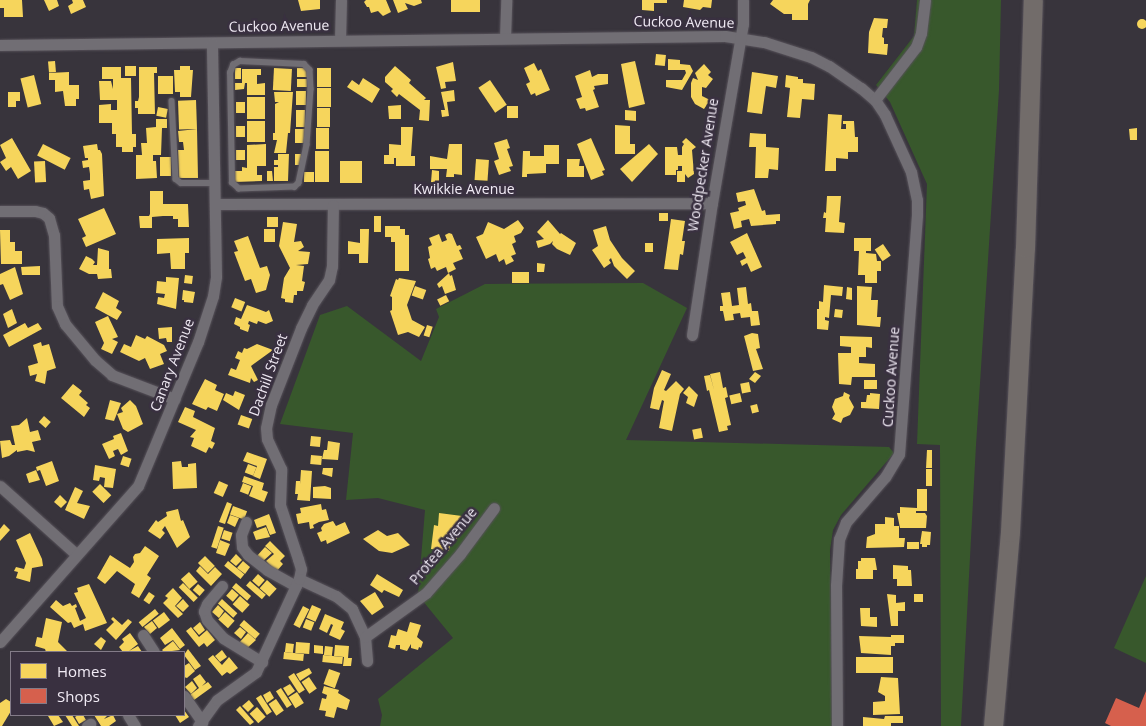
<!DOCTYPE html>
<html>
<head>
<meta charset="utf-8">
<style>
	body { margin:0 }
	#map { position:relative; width:1146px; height:726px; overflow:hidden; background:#38343c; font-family:"Open Sans",sans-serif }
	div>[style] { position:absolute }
	.green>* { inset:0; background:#38582c }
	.homes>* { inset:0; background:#f6d55c; transform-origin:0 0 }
	.round { border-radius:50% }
	.shops>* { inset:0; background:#d6604d }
	.roads { filter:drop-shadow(0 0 1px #57525a) drop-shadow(0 0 1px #57525a) }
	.service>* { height:5.5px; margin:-2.75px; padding:0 2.75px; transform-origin:2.75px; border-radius:2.75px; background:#716e74 }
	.minor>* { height:11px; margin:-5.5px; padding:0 5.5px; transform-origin:5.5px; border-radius:5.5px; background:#716e74 }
	.trunk>* { height:19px; margin:-9.5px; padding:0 9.5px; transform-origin:9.5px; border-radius:9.5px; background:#726c6a }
	span { translate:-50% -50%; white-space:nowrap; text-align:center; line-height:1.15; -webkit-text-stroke:5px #393040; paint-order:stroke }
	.street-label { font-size:14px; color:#f1ebf5 }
	.legend { position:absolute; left:10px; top:651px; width:175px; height:65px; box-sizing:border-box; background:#393040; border:1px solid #837b88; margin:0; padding:6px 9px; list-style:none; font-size:15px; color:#f1ebf5 }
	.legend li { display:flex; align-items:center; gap:10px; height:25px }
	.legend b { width:25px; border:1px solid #837b88 }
</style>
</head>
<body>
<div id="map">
	<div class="green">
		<i style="clip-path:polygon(917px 0,1001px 0,999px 90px,976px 445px,961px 726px,941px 726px,940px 445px,917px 444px,927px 184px,890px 102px,876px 85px,914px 36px)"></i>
		<i style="clip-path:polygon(643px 283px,687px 308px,626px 440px,889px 447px,894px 453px,841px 515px,833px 530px,830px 550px,832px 726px,380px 726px,382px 715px,378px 699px,453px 638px,418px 595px,425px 510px,378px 498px,346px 500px,353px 433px,280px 424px,320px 315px,347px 306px,421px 361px,439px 317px,436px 309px,485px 284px)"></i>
		<i style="clip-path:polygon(1146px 576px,1146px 663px,1114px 648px)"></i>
	</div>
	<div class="homes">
		<i style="clip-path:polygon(0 0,22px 0,23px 17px,4px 17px,4px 8px,0 8px)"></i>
		<i style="clip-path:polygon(44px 0,57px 0,59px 6px,49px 11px)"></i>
		<i style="clip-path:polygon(72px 0,83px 0,86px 7px,71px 14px,68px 6px,73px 3px)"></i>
		<i style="clip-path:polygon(298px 0,320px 0,320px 9px,301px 11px)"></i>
		<i style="clip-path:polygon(366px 0,386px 0,391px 12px,383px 16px,378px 11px,371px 13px,369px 7px,367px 7px,364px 2px)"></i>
		<i style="clip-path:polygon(393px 0,421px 0,422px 3px,414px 6px,405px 3px,408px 9px,398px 13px)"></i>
		<i style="left:451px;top:0;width:29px;height:12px"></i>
		<i style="clip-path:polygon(642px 0,667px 0,667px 3px,654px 3px,654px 11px,642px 10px)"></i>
		<i style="clip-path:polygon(684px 0,712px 0,711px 8px,703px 7px,700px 10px,683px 7px)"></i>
		<i style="clip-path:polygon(773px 0,810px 0,808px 4px,808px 20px,792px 20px,792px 14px,784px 14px,770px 4px)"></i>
		<i style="clip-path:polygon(874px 18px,888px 19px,887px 28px,883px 28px,882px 37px,884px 38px,884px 44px,888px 44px,887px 55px,868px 53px,869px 32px)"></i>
		<i class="round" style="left:1137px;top:19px;width:10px;height:10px"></i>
		<i style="left:656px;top:54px;width:10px;height:11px;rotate:6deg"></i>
		<i style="clip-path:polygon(668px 59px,680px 60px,680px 64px,690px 65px,693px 71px,682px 90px,666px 87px,666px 80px,682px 80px,686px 73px,685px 70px,668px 70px)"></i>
		<i style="left:55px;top:61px;width:11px;height:7px;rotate:85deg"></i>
		<i style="clip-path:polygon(635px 61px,645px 104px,629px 108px,621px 64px)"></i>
		<i style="clip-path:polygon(453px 62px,456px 81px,445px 82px,446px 88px,441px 89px,436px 67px)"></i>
		<i style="clip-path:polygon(534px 63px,538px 71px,541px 69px,550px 90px,536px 96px,535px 93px,531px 95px,526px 84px,530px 82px,524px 68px)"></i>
		<i style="clip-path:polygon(704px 64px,711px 72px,708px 75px,713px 79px,706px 88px,702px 87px,702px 96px,710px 100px,704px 109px,695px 104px,691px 97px,691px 83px,693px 78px,698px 80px,695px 73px)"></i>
		<i style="left:125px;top:66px;width:11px;height:10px"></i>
		<i style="clip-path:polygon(180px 66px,190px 66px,190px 70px,193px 70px,191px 97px,180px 97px,180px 92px,175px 92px,174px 70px,180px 70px)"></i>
		<i style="clip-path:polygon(395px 66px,411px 80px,409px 83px,426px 98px,424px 100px,430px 100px,429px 121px,419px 120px,420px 110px,399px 94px,397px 97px,391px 91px,393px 89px,385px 82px,385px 77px)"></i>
		<i style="clip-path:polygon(102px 67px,121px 67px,121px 78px,131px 78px,132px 134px,136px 134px,136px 147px,133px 147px,133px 152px,122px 152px,122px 147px,116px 147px,116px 134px,112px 134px,112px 123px,99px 123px,99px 105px,111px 104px,111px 110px,117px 110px,117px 100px,100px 100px,99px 81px,111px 81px,113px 89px,113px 79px,102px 79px)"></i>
		<i style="clip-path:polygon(139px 67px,157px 67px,157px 73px,154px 73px,155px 114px,138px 114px,138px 108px,135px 108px,135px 101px,138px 101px,139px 97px)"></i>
		<i style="left:235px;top:68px;width:6px;height:11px"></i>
		<i style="left:274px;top:68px;width:18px;height:22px;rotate:3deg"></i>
		<i style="left:297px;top:68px;width:10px;height:9px"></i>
		<i style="left:317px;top:68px;width:14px;height:19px"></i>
		<i style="clip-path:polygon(242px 69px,261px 69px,261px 75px,257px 75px,257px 84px,265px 83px,265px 95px,247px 95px,247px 83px,245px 83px,244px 89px,235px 90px,235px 83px,242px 83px)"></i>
		<i style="clip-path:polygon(590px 70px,592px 77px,598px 74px,608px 74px,608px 84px,594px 86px,595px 89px,593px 90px,599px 107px,586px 111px,585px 108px,580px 109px,576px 99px,582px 97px,575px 76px)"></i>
		<i style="clip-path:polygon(69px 72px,69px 85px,79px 85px,79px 99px,76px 99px,76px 106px,65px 106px,63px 91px,55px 92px,55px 80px,49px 80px,49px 73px)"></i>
		<i style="clip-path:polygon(752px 72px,778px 76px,776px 88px,766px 86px,762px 114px,747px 112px)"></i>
		<i style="left:34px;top:75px;width:30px;height:14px;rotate:76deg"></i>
		<i style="clip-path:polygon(786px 75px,798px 77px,798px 79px,803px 79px,803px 83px,815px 84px,814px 100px,802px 99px,800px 118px,787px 117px,790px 88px,785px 87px)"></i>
		<i style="left:158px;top:76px;width:15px;height:18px"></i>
		<i style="clip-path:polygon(363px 78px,380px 89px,372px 103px,347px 87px,352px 80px,359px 85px)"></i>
		<i style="left:297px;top:79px;width:10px;height:8px"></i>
		<i style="left:490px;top:80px;width:30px;height:14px;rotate:56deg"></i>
		<i style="left:317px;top:88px;width:14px;height:19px"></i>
		<i style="clip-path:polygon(454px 90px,455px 101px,447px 102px,449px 116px,442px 117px,441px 110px,445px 110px,441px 92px)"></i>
		<i style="left:296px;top:91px;width:10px;height:14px"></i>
		<i style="clip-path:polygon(8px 92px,20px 92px,20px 101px,16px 101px,16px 107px,8px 107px)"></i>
		<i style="clip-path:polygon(274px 92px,293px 92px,290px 133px,288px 133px,286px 153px,274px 153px,277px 140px,273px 140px,273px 133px,280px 133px,275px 133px,275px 104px,279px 102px,275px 102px)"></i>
		<i style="left:247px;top:97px;width:18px;height:22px"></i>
		<i style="left:196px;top:100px;width:29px;height:18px;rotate:88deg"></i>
		<i style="left:236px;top:102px;width:9px;height:11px"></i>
		<i style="clip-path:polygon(401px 105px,401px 119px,389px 119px,388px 106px)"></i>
		<i style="left:507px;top:106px;width:11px;height:12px"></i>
		<i style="left:158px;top:107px;width:10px;height:9px;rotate:11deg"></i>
		<i style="left:317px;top:108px;width:13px;height:19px"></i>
		<i style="left:296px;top:110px;width:9px;height:17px"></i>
		<i style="clip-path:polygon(625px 110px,636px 111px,636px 121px,625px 120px)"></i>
		<i style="clip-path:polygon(828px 114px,842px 115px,841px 129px,846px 129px,846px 124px,843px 124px,843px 121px,854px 121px,855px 137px,858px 137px,858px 152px,848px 152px,848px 159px,836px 158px,836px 171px,825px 171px)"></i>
		<i style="clip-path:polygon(156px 119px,167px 119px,167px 128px,162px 128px,161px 155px,153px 155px,153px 161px,156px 161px,157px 178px,136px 179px,136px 155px,142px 155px,141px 143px,147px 143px,146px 128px,156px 127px)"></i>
		<i style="left:247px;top:121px;width:18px;height:21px"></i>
		<i style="clip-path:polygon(615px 125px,630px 126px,630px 144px,635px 144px,635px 154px,615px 154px)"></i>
		<i style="left:236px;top:126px;width:9px;height:11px"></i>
		<i style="clip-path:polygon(401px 127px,413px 127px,411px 156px,415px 156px,415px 166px,396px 166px,396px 158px,394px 158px,394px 164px,384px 164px,384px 155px,389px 155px,389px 144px,401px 145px)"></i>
		<i style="left:316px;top:128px;width:13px;height:21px"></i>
		<i style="clip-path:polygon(1137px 128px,1137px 140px,1130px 140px,1129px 129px)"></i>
		<i style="clip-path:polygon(197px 129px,198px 178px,179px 178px,178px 150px,184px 150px,183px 142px,179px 142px,178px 131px)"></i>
		<i style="left:295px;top:129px;width:10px;height:14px"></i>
		<i style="clip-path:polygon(750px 133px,766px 134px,766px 147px,779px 148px,778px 170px,769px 169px,768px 178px,755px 178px,756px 147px,749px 147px)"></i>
		<i style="clip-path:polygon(12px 138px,31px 171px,18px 179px,11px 167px,6px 171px,0 162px,6px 158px,0 145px)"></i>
		<i style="clip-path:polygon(591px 138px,605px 170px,602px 171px,604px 175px,591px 180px,577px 144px)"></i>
		<i style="clip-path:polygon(686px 138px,696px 147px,692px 150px,694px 174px,688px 178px,685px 174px,685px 182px,677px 182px,677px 171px,682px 171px,682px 166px,678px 166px,678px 170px,676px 170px,676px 175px,665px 175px,665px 147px,677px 147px,678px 155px,682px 155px,682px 147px,684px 144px,682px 142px)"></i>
		<i style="clip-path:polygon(507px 139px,510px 148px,507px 149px,513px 166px,509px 167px,511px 171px,499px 175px,494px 161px,499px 159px,494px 143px)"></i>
		<i style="left:43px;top:144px;width:31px;height:13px;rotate:27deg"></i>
		<i style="clip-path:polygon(97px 144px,98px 150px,100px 150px,102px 154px,104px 196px,91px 199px,89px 189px,84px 190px,83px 181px,90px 180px,90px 174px,89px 167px,83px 168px,82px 161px,88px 160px,88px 158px,85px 158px,83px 146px)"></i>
		<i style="clip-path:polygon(266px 144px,266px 166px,257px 166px,257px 175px,262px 175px,262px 181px,235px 182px,235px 171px,242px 171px,242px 167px,247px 168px,247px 145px)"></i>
		<i style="clip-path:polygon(449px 144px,462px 144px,462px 175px,454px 174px,454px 177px,446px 177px,447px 169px,430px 169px,430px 156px,447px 159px)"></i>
		<i style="clip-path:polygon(649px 144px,658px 154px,632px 182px,620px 169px)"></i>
		<i style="clip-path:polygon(544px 145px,559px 145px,559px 164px,546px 164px,546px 173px,527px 174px,527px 177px,522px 177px,523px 151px,530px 151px,530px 156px,544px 156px)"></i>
		<i style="left:236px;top:150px;width:9px;height:10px"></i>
		<i style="left:329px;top:151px;width:31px;height:14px;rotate:90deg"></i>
		<i style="clip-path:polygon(278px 154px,289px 154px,288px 181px,274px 181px,274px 167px,278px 167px,278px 165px,274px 165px,274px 160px,278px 160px)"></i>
		<i style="left:295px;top:154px;width:6px;height:11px"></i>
		<i style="left:160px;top:157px;width:11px;height:19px"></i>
		<i style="left:476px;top:159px;width:13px;height:21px;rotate:4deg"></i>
		<i style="clip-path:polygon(567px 159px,580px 159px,579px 166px,584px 166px,584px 177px,567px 177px)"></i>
		<i style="left:45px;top:161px;width:21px;height:11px;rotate:87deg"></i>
		<i style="left:340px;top:161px;width:22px;height:22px"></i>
		<i style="clip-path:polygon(432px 170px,439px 171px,439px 183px,431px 182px)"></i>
		<i style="clip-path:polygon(267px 171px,272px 171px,273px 181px,267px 181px)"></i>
		<i style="left:304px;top:172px;width:10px;height:10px"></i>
		<i style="clip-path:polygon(754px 189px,762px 211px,765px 210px,766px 215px,780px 214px,780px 221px,776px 221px,776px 224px,751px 226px,749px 219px,741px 221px,742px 227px,734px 229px,730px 213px,739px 211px,738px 208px,746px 205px,745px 201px,738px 202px,736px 193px)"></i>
		<i style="clip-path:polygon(150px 191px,163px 191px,163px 204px,188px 204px,189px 227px,178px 227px,178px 219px,173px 219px,173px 216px,163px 216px,152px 217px,152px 228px,140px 228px,139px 216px,149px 216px,150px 214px)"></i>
		<i style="clip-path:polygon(827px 196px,841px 196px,839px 222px,845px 223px,844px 233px,825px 232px,826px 218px,823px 218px,824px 212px,826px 213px)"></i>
		<i style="clip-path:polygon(104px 208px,116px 234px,86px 247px,82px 238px,86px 236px,78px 219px)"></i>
		<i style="left:659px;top:213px;width:9px;height:8px"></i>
		<i style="left:374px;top:216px;width:7px;height:16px"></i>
		<i style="left:267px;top:217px;width:11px;height:10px"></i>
		<i style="clip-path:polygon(671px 219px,685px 221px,682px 241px,685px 241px,683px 255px,680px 254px,678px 270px,664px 269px)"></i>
		<i style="clip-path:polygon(518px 220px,524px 228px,521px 233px,514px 236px,516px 242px,512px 244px,516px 254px,511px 256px,514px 261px,506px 265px,504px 259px,499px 262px,496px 254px,486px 259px,476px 237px,483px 234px,488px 222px,504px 229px)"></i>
		<i style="clip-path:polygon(548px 220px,560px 234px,561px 233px,576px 243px,570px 255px,557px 249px,552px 244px,553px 241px,550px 244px,538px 248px,536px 241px,544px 239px,537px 232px)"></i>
		<i style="clip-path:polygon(283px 222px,297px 224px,294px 242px,301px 241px,304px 247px,298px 251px,310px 252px,308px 264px,296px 265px,304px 266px,302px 281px,305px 282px,303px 291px,297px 291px,297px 295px,294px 295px,293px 303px,285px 302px,285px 299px,281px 298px,284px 278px,290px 268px,279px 246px)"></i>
		<i style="clip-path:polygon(385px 226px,400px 226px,400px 229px,405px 229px,405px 235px,409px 235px,409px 271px,395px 271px,395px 242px,391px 242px,391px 237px,385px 237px)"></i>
		<i style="clip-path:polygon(606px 226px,610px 240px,622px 258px,635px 271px,627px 279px,614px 266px,611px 258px,609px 260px,611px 263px,604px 268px,592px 250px,598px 246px,593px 230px)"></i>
		<i style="left:264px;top:229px;width:11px;height:13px"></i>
		<i style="clip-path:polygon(360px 229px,369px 229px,368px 263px,359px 263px,359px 254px,348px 254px,348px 241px,360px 243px)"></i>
		<i style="clip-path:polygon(0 230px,10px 230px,10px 242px,15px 242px,15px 251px,22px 251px,22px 264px,1px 264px)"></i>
		<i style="clip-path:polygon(449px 233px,452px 234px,457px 246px,460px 245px,462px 249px,459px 250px,463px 259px,453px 263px,456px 269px,448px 273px,446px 267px,437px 271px,435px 267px,431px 269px,428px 259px,430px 258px,428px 247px,432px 245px,429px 238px,439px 234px,442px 242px,447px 240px,445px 235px)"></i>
		<i style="clip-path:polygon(747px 233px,762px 267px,751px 272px,747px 263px,742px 266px,740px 261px,746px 258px,743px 252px,737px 255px,730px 242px)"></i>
		<i style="clip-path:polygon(248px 236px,260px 268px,267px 266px,270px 275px,266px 290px,256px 293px,251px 279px,245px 281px,234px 252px,238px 251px,234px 241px)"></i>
		<i style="clip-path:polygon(189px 238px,189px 253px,185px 253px,185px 269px,171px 269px,170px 253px,157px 254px,157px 239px)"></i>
		<i style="clip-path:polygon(854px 238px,871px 238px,871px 251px,866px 251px,866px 253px,876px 254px,877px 261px,881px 261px,881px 271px,877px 271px,877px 283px,865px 283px,865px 275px,858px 275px,859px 251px,854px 251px)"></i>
		<i style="left:645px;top:243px;width:8px;height:9px"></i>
		<i style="left:883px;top:244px;width:14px;height:10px;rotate:56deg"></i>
		<i style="clip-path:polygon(98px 248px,109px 251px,109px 269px,111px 269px,112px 278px,98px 279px,97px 274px,89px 274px,79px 269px,86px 256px,92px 259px,95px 262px,93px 265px,97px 265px)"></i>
		<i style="clip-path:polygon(537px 263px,545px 264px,544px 272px,537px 272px)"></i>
		<i style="clip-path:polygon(40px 266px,40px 275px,22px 275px,21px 267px)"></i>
		<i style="clip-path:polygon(15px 267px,23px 294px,10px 300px,3px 284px,0 285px,0 274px)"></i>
		<i style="left:512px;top:272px;width:17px;height:11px"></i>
		<i style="clip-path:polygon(449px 273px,450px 276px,452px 275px,456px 290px,445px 294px,442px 286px,439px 288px,437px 284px)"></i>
		<i style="left:185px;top:275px;width:8px;height:8px;rotate:7deg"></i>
		<i style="clip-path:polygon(166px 277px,179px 278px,176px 309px,157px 304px,158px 297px,164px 298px,165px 294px,156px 293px,157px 281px,166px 282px)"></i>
		<i style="clip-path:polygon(399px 278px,416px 281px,407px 305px,412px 320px,425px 327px,419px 337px,408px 332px,398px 335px,390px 311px,392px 310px,392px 297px,390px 296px,396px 279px,398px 280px)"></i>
		<i style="clip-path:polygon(824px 285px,843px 287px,842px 296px,831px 295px,829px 318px,825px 317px,825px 320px,829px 321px,828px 330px,817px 329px,817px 309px,819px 309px,819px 301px,823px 302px)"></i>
		<i style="left:415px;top:286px;width:12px;height:10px;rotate:20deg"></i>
		<i style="clip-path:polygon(857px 286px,872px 287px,871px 300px,878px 300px,877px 317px,881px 317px,880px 327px,857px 325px)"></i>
		<i style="clip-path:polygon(746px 287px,748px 304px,751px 303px,752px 311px,758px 311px,760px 325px,751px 326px,750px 317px,741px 318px,740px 313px,733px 314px,734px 320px,725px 321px,723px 311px,720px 311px,720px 306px,723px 306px,721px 293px,730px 292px,732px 306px,739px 305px,737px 288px)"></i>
		<i style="clip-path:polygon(847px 287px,852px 288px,852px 300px,846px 299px)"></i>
		<i style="clip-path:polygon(183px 290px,195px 292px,193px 303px,184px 302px,184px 300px,182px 300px)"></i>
		<i style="clip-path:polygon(103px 292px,119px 301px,116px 308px,122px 312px,117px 320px,95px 308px)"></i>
		<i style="left:446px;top:295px;width:7px;height:10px;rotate:63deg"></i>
		<i style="left:235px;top:298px;width:11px;height:10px;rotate:22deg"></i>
		<i style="clip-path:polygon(247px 305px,266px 312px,269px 310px,273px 321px,266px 324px,258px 321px,257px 324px,249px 321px,248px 324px,250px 325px,248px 332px,240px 329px,240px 327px,234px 324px,236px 317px,241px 319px)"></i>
		<i style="clip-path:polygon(12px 309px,17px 323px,8px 328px,3px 314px)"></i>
		<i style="left:835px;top:309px;width:8px;height:8px;rotate:7deg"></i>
		<i style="clip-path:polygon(108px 316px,118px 337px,112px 339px,118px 342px,112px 354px,101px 349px,104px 343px,95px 322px)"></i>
		<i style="clip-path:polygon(25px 323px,28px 328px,38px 323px,42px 329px,9px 347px,3px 335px)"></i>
		<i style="left:427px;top:325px;width:6px;height:11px;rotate:18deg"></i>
		<i style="clip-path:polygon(172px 327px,172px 342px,167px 342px,166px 338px,159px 339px,158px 328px)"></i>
		<i style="clip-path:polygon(752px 333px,758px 334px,760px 348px,756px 349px,763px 369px,753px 371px,744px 336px)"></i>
		<i style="clip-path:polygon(136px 335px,145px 339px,147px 336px,164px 345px,167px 351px,160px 354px,164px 364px,150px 369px,145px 358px,139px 361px,120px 352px,124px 344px,131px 347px)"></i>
		<i style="clip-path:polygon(840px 336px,872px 337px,872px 348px,866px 347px,866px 357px,859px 357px,859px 363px,875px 364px,875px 377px,852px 377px,851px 385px,839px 384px,838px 353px,851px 353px,851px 347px,840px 346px)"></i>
		<i style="clip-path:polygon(41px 342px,42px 346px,49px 344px,56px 368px,47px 371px,45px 384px,35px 381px,37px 374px,30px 376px,28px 366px,38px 363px,33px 345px)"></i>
		<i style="clip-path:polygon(257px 344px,273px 350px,251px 366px,258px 380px,254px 382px,251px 378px,250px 383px,228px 375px,231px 368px,236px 370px,240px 360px,235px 358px,238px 351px,242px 353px,244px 348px,247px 349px)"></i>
		<i style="clip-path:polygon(662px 370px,671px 374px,664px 390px,666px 391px,676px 381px,684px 389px,680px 394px,672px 431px,659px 428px,664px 401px,662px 400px,659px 410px,650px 408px,654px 388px)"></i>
		<i style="clip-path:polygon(720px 372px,723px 388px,726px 387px,728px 397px,725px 398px,731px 425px,727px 426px,728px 430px,719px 432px,709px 390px,707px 391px,704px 376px,710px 375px,714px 390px,710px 374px)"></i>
		<i style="clip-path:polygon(755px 372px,761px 376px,755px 383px,749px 379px)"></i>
		<i style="clip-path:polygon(205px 379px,217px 385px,215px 390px,224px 394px,217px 411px,208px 407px,206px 410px,192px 404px)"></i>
		<i style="left:864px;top:380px;width:13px;height:9px"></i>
		<i style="left:749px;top:382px;width:10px;height:9px;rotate:79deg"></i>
		<i style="clip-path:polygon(73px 384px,82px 391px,79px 395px,88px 403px,86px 405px,90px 408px,84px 417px,61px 398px)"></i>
		<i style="clip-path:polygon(689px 386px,698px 395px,694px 407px,686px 403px,688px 397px,683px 393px)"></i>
		<i style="clip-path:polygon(235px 391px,245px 395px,239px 410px,223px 400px,226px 393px,233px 396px)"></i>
		<i style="clip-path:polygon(844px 392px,850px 395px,849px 398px,854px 407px,850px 415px,843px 418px,841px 423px,832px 419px,835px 414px,832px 407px,835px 399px,843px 396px)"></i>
		<i style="left:740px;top:393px;width:9px;height:11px;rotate:77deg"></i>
		<i style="clip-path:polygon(870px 393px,880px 394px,879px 409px,861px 408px,861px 402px,866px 402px,867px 395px,870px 395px)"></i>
		<i style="clip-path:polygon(110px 400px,121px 403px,114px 421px,105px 419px)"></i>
		<i style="clip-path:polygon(130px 400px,136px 406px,143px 424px,128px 432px,123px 429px,117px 414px,123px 412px,121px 408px)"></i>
		<i style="left:757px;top:404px;width:8px;height:7px;rotate:76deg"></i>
		<i style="clip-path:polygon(185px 407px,195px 411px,193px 417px,215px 428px,211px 441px,215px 443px,212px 449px,209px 447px,206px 453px,191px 446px,194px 438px,190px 437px,196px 430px,178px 422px)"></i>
		<i style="left:241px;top:415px;width:12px;height:10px;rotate:20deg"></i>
		<i style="left:44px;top:416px;width:9px;height:8px;rotate:41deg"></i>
		<i style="clip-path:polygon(27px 418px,30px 432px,38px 430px,41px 440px,32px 442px,35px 452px,27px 450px,17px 452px,17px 450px,9px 456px,2px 458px,0 441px,10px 440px,12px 445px,15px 445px,11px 426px,19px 425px)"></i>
		<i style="left:701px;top:428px;width:10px;height:9px;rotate:79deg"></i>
		<i style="clip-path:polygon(121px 433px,128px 451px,121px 455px,118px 449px,113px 451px,115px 456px,109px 459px,102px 444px,114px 439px,113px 436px)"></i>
		<i style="left:311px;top:436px;width:10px;height:10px;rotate:6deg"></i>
		<i style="clip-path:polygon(328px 441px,340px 443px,338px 460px,322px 459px,324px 450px,327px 450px)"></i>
		<i style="clip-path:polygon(927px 450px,932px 450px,932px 468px,926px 468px)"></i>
		<i style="clip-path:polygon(247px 452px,267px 459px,260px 479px,253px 476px,257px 466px,243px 461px)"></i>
		<i style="left:311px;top:455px;width:11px;height:9px;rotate:5deg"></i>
		<i style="left:123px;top:456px;width:9px;height:9px;rotate:18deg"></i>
		<i style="clip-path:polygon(52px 461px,59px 481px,46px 486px,40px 470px,37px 471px,36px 467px)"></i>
		<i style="clip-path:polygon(181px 461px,182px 467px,188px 467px,188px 464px,196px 463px,197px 488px,173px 489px,172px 462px)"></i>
		<i style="left:248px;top:464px;width:9px;height:9px;rotate:21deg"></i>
		<i style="clip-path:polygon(95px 465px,116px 469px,113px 488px,104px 487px,105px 478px,100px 477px,99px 481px,93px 480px)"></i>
		<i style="clip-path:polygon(323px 468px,333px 468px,332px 477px,322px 474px)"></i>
		<i style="left:926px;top:469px;width:6px;height:17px"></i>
		<i style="clip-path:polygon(36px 470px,40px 480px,29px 483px,26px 474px)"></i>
		<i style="clip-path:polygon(301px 470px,312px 471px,310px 501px,297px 500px,298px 494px,295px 494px,296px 481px,300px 481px,300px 484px)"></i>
		<i style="clip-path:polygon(244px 476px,264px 483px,262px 490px,268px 492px,264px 502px,249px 496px,253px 486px,242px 482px)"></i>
		<i style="left:219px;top:481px;width:10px;height:13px;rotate:24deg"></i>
		<i style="left:243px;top:483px;width:9px;height:9px;rotate:21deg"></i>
		<i style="left:100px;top:484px;width:16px;height:11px;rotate:45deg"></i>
		<i style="clip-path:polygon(325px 486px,331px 488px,331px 499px,313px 498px,313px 487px)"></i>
		<i style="clip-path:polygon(75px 487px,83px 491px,77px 503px,90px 506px,84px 519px,65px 510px)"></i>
		<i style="clip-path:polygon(917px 489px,927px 489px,927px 511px,916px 511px,916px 513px,925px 513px,927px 516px,926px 528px,900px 528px,897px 513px,900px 513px,900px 507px,917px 508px)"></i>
		<i style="clip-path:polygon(60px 495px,67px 502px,61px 508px,54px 502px)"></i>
		<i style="clip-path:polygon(227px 502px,232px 504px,225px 524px,219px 522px)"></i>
		<i style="clip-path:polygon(321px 504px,322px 510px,326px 509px,329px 520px,319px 522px,313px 525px,314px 528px,310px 529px,309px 522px,298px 524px,296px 514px,301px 513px,300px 508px)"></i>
		<i style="left:233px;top:506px;width:15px;height:9px;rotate:20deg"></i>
		<i style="clip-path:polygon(178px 509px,181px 521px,183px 520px,190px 537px,177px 548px,165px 526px,162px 530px,165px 533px,160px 539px,148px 531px,156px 520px,158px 522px,167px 516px,166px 512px)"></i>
		<i style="clip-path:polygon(439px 513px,462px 516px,460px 528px,452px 527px,457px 532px,457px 539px,450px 545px,449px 551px,431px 549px,434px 525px,438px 526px)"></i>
		<i style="clip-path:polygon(269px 514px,276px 533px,270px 535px,266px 525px,257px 528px,254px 520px)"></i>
		<i style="clip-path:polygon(230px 515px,239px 518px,235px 527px,227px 523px)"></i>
		<i style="clip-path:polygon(885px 517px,894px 518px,894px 526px,899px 526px,899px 538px,905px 538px,904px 547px,866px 548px,867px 537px,875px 534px,875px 524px,885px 524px)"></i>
		<i style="clip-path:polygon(333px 521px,336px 526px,345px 522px,350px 533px,327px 544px,326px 540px,321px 542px,317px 533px,322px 531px,321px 528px,324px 524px)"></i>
		<i style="clip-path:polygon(4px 524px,10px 530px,0 541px,0 529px)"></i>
		<i style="left:218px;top:526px;width:6px;height:22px;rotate:18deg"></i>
		<i style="clip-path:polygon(266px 527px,270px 537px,256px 540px,253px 532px)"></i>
		<i style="left:224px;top:530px;width:9px;height:9px;rotate:18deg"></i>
		<i style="clip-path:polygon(378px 530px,387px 536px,398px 533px,410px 545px,392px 553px,379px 551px,363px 539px)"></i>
		<i style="clip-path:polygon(922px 531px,931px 532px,930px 545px,927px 545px,927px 547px,922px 547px,922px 544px,920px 544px)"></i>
		<i style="clip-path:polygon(30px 533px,42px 559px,43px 566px,32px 568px,30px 582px,16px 578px,18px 572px,14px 571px,16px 567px,24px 569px,26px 563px,16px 540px)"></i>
		<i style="clip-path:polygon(220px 540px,230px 544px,225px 556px,216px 553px)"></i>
		<i style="clip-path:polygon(270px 541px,285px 556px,280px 561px,283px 564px,276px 572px,266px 561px,274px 554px,265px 546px)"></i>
		<i style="left:907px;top:542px;width:12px;height:7px"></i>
		<i style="clip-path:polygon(145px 546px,159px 556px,147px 575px,151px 578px,139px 598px,131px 593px,135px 584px,117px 571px,105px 584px,97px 578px,110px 555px,130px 568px,134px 562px,133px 557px,135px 554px,140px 553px)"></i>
		<i style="clip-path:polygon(265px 547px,272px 553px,262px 562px,256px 557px)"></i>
		<i style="clip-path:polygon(236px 554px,242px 560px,236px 566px,230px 561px)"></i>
		<i style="left:205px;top:556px;width:14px;height:10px;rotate:45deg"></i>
		<i style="clip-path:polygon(861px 558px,875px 558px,877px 570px,873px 570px,873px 579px,856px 579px,856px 569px,858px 569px,858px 561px,861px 561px)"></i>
		<i style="left:228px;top:561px;width:21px;height:6px;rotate:39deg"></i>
		<i style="clip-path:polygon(243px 561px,250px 567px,245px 574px,237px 568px)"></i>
		<i style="clip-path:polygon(893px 565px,908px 566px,908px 570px,911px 570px,912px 586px,897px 586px,897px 579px,893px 579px)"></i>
		<i style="clip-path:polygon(200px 566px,208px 574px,215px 567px,222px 574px,211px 586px,196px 571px)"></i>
		<i style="left:189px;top:572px;width:13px;height:11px;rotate:48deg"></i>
		<i style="left:258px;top:574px;width:9px;height:9px;rotate:41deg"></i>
		<i style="clip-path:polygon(377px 574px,403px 590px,399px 597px,384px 590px,382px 593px,370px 585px)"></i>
		<i style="left:267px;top:580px;width:13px;height:11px;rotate:42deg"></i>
		<i style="left:250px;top:581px;width:21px;height:6px;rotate:41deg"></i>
		<i style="left:183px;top:583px;width:21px;height:6px;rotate:45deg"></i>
		<i style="left:236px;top:583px;width:20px;height:6px;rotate:41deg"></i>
		<i style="clip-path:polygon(89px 584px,107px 623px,85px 631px,83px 624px,74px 628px,71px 622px,68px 623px,50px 607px,56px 600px,63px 606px,70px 603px,72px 606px,76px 604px,77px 607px,75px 608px,80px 621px,86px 618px,74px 593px,78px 592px,77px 588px)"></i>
		<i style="left:198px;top:584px;width:9px;height:8px;rotate:41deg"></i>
		<i style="clip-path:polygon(173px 588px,182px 598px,175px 606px,183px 614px,178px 618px,163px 603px,168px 598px,165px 596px)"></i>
		<i style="left:232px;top:589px;width:9px;height:9px;rotate:41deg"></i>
		<i style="left:149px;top:592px;width:7px;height:10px;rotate:34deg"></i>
		<i style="clip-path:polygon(375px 592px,384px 607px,372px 615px,360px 601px)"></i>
		<i style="clip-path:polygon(887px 594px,896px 595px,896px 603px,905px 602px,905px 611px,898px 611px,898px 626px,891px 626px)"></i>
		<i style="left:914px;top:594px;width:9px;height:8px"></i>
		<i style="left:240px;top:596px;width:13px;height:11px;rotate:42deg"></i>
		<i style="clip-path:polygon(183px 599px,189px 606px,183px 612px,176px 606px)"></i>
		<i style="left:222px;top:599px;width:21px;height:6px;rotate:43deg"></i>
		<i style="clip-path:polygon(218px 605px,224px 611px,219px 618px,212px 612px)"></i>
		<i style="left:312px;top:605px;width:10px;height:14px;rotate:24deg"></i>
		<i style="left:303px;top:606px;width:7px;height:21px;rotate:27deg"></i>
		<i style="clip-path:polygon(860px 608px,870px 608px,870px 617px,877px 617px,877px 627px,861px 626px)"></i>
		<i style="left:155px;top:609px;width:6px;height:21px;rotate:51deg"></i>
		<i style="left:164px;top:612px;width:10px;height:14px;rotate:53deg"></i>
		<i style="left:225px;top:612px;width:13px;height:10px;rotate:42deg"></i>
		<i style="clip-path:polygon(325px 614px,344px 622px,341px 629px,345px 631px,340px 640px,329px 635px,333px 625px,331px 624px,327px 633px,319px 629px)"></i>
		<i style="clip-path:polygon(113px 617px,122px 625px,128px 619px,132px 622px,116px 640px,106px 630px,114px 622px,111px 619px)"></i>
		<i style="clip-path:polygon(46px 618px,62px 622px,58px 642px,68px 652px,46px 652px,45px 649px,35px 646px,37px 637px,42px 638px)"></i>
		<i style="left:306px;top:619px;width:9px;height:9px;rotate:21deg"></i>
		<i style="left:244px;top:620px;width:21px;height:7px;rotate:41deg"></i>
		<i style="clip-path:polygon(152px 621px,157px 628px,150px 634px,144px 627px)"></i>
		<i style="clip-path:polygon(200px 622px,205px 630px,199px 635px,193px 628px)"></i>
		<i style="clip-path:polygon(410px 622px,421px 625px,417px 637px,423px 642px,421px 648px,419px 647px,418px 650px,411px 648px,411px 644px,407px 651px,400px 649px,400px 645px,396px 645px,395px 649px,388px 647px,391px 635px,396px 636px,398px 629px,407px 632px)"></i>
		<i style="clip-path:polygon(191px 627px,199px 637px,207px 630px,215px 640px,207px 647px,204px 643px,199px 647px,186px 631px)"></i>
		<i style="clip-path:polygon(240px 627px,246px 632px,241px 639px,234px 633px)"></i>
		<i style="clip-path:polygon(172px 628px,185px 645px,180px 649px,173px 640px,165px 645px,160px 638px)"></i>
		<i style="clip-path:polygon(130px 633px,138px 644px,129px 651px,138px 646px,142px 652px,123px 652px,119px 647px,124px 642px,122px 639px)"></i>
		<i style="clip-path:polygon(248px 633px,256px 640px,245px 650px,238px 644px)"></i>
		<i style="clip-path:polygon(891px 635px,904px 635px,904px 643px,895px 643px,895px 646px,891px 646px,891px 655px,861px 653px,859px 636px,891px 637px)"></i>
		<i style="clip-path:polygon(101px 637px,106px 641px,101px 650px,94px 644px)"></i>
		<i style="clip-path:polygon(173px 641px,180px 650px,164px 652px,162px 650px)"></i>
		<i style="left:296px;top:642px;width:14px;height:11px;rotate:4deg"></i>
		<i style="left:286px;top:643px;width:8px;height:9px;rotate:7deg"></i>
		<i style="clip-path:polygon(314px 645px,323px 646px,323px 654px,314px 653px)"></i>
		<i style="clip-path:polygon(335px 645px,349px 646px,348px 658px,352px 658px,351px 666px,343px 666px,344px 657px,334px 656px)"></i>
		<i style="left:325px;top:646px;width:8px;height:9px;rotate:7deg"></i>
		<i style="clip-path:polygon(188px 649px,201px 666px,195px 670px,184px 655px)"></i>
		<i style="clip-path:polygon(222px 650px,227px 657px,220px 662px,215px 656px)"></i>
		<i style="left:284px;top:652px;width:20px;height:7px;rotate:6deg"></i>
		<i style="clip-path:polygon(213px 655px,222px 665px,229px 657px,238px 668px,230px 674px,227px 672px,222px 676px,208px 659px)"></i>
		<i style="left:323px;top:655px;width:20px;height:7px;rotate:6deg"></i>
		<i style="left:856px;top:657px;width:37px;height:16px"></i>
		<i style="clip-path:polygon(189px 663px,195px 671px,187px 678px,184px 677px,184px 666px)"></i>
		<i style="clip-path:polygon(309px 668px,312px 673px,300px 681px,296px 674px)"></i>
		<i style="left:329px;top:669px;width:12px;height:16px;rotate:20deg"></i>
		<i style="left:294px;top:673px;width:20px;height:7px;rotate:57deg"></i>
		<i style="clip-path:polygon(200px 674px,206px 682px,202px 686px,208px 682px,212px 687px,194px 700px,190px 695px,199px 688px,193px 679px)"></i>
		<i style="left:309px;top:677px;width:14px;height:9px;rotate:56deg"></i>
		<i style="clip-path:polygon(881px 677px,898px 678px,900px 714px,873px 715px,873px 702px,885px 701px,885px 696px,878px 692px)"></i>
		<i style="clip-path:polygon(192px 681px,197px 688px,191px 694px,185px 687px)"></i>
		<i style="clip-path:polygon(290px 684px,295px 691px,288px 696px,283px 688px)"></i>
		<i style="clip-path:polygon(324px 686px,339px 690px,338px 693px,350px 700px,347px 710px,337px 707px,334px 718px,325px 716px,326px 711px,319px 710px,322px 698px,326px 699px,327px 695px,322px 693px)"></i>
		<i style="left:281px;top:688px;width:20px;height:6px;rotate:57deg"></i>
		<i style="clip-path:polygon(270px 691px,274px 698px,267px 703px,263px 695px)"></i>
		<i style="left:297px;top:692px;width:13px;height:10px;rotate:58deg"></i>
		<i style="left:261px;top:695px;width:20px;height:6px;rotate:57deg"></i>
		<i style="clip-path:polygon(6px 699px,11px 702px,11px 711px,2px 726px,0 726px,0 703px)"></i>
		<i style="left:276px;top:699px;width:14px;height:9px;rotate:56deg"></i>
		<i style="clip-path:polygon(249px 700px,254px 706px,248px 712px,242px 706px)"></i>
		<i style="clip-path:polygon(240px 706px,254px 722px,250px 725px,236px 710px)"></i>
		<i style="left:257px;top:707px;width:13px;height:10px;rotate:48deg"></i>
		<i style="clip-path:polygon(184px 710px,189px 717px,180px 723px,175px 715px,184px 715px)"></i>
		<i style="clip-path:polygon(58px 715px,63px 722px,54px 726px,48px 716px)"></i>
		<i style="clip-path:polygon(65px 715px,72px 715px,79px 726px,72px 726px)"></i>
		<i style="clip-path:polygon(78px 715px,83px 715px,86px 720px,79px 724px,75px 717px)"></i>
		<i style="clip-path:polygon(94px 715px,108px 715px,104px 719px,113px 715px,116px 721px,109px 726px,101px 726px)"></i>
		<i style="clip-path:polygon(885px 716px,903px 716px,903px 723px,891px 723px,891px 726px,863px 726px,863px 717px,884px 719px)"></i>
	</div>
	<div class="shops">
		<i style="clip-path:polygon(1146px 691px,1146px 726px,1111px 726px,1105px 723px,1116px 698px,1139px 708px)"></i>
	</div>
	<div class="roads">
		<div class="service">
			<i style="left:240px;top:61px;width:64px;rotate:2.7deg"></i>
			<i style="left:304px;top:64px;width:8px;rotate:45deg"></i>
			<i style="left:310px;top:70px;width:19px;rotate:87deg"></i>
			<i style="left:311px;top:89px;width:56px;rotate:94.1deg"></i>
			<i style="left:307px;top:145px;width:39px;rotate:102deg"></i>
			<i style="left:299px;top:183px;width:6px;rotate:135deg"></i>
			<i style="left:295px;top:187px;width:56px;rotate:178deg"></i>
			<i style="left:239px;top:189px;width:9px;rotate:-139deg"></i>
			<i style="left:232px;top:183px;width:110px;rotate:-91deg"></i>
			<i style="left:230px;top:73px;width:9px;rotate:-69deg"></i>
			<i style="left:233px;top:65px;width:8px;rotate:-30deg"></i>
			<i style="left:172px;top:101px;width:78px;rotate:87.1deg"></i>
			<i style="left:176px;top:179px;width:6px;rotate:39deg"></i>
			<i style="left:181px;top:183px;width:35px"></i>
		</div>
		<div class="minor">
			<i style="left:505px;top:38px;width:38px;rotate:-88deg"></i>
			<i style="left:340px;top:40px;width:40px;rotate:-88.6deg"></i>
			<i style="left:0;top:45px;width:725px;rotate:-0.71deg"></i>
			<i style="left:725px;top:36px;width:39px;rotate:9deg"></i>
			<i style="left:764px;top:42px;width:49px;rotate:17.7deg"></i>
			<i style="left:811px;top:57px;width:20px;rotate:27deg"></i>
			<i style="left:829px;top:66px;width:39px;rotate:35deg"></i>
			<i style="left:861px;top:88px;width:18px;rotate:41deg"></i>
			<i style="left:875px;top:100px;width:18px;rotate:56deg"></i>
			<i style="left:885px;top:115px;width:63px;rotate:65.5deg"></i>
			<i style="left:911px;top:172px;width:29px;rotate:78deg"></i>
			<i style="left:917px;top:200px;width:15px;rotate:90deg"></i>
			<i style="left:917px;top:215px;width:240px;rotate:94.3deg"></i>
			<i style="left:899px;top:454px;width:27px;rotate:121deg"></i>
			<i style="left:885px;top:477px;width:60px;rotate:130.9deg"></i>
			<i style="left:846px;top:522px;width:18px;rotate:112deg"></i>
			<i style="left:839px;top:539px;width:46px;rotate:93.7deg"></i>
			<i style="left:836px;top:585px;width:141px;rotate:89.6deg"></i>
			<i style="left:875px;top:100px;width:67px;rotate:-52.3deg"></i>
			<i style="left:916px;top:47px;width:15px;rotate:-70deg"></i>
			<i style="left:921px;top:33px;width:33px;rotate:-83deg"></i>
			<i style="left:216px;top:204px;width:496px;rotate:-0.1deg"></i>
			<i style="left:0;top:211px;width:35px"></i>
			<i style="left:35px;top:211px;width:8px;rotate:14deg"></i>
			<i style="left:43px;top:213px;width:8px;rotate:40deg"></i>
			<i style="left:49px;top:218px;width:18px;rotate:74deg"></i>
			<i style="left:54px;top:235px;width:71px;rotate:87.6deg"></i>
			<i style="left:57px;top:306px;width:20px;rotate:66deg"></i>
			<i style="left:65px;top:324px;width:47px;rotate:50.2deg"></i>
			<i style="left:95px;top:360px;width:23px;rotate:41deg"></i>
			<i style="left:112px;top:375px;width:67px;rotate:20.9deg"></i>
			<i style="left:692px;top:335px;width:134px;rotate:-81.4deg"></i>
			<i style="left:712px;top:203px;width:182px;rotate:-80.2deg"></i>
			<i style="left:743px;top:24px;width:24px;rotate:-90deg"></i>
			<i style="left:0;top:486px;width:103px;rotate:41.9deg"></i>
			<i style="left:246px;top:522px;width:14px;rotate:111deg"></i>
			<i style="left:241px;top:535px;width:12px;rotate:85deg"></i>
			<i style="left:242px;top:547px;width:10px;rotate:53deg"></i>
			<i style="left:248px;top:555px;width:24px;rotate:38deg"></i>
			<i style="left:267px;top:570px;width:33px;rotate:29deg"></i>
			<i style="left:299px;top:579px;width:41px;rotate:24.7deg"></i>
			<i style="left:336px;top:596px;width:21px;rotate:39deg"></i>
			<i style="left:352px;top:609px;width:31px;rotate:65deg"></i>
			<i style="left:365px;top:637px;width:24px;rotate:85deg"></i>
			<i style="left:222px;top:586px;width:23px;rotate:130deg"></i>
			<i style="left:207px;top:604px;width:8px;rotate:113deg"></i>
			<i style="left:204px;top:611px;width:9px;rotate:72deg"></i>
			<i style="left:207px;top:620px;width:24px;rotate:48deg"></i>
			<i style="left:223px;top:638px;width:46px;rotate:31.6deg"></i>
			<i style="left:143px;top:635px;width:20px;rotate:57deg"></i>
			<i style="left:365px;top:637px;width:75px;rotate:-35.8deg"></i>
			<i style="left:426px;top:593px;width:52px;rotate:-48.9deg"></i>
			<i style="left:460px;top:554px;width:57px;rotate:-53.5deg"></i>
			<i style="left:0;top:642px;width:208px;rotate:-48.5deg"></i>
			<i style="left:138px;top:486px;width:156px;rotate:-67.4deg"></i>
			<i style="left:198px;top:342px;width:48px;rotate:-71.9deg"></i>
			<i style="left:213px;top:296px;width:20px;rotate:-81deg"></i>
			<i style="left:216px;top:276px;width:233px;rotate:-91deg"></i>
			<i style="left:184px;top:696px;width:32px;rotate:55deg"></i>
			<i style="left:128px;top:715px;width:13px;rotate:58deg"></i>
			<i style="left:87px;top:726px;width:4px;rotate:-34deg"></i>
			<i style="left:198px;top:726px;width:32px;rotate:-54deg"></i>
			<i style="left:217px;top:700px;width:48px;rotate:-35.7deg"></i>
			<i style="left:256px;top:672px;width:102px;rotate:-65.2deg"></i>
			<i style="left:299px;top:579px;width:10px;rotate:-79deg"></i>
			<i style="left:301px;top:569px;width:10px;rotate:-107deg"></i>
			<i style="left:298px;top:559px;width:57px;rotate:-108.4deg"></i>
			<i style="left:280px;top:505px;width:36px;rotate:-88deg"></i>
			<i style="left:281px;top:469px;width:33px;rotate:-115deg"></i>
			<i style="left:267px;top:439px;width:11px;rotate:-95deg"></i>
			<i style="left:266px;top:428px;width:24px;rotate:-78deg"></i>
			<i style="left:271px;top:405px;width:83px;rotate:-68.7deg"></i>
			<i style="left:301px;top:328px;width:25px;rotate:-64deg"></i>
			<i style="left:312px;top:305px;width:30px;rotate:-56deg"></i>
			<i style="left:329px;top:280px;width:14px;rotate:-78deg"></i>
			<i style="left:332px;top:266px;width:61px;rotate:-89.1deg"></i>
		</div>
		<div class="trunk">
			<i style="left:993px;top:726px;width:195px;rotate:-85deg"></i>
			<i style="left:1010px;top:532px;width:284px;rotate:-87deg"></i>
			<i style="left:1025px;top:248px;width:248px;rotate:-88.2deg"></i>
		</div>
	</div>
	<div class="street-label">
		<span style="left:684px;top:22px;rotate:1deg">Cuckoo Avenue</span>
		<span style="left:279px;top:26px;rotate:-1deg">Cuckoo Avenue</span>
		<span style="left:703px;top:165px;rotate:-81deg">Woodpecker Avenue</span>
		<span style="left:464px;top:189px">Kwikkie Avenue</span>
		<span style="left:172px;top:365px;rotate:-69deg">Canary Avenue</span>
		<span style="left:268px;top:375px;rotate:-70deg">Dachill Street</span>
		<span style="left:891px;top:377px;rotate:-86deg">Cuckoo Avenue</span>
		<span style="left:443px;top:546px;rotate:-50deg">Protea Avenue</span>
	</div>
	<ul class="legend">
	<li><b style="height:14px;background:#f6d55c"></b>Homes</li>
	<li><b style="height:14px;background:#d6604d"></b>Shops</li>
	</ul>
</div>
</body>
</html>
